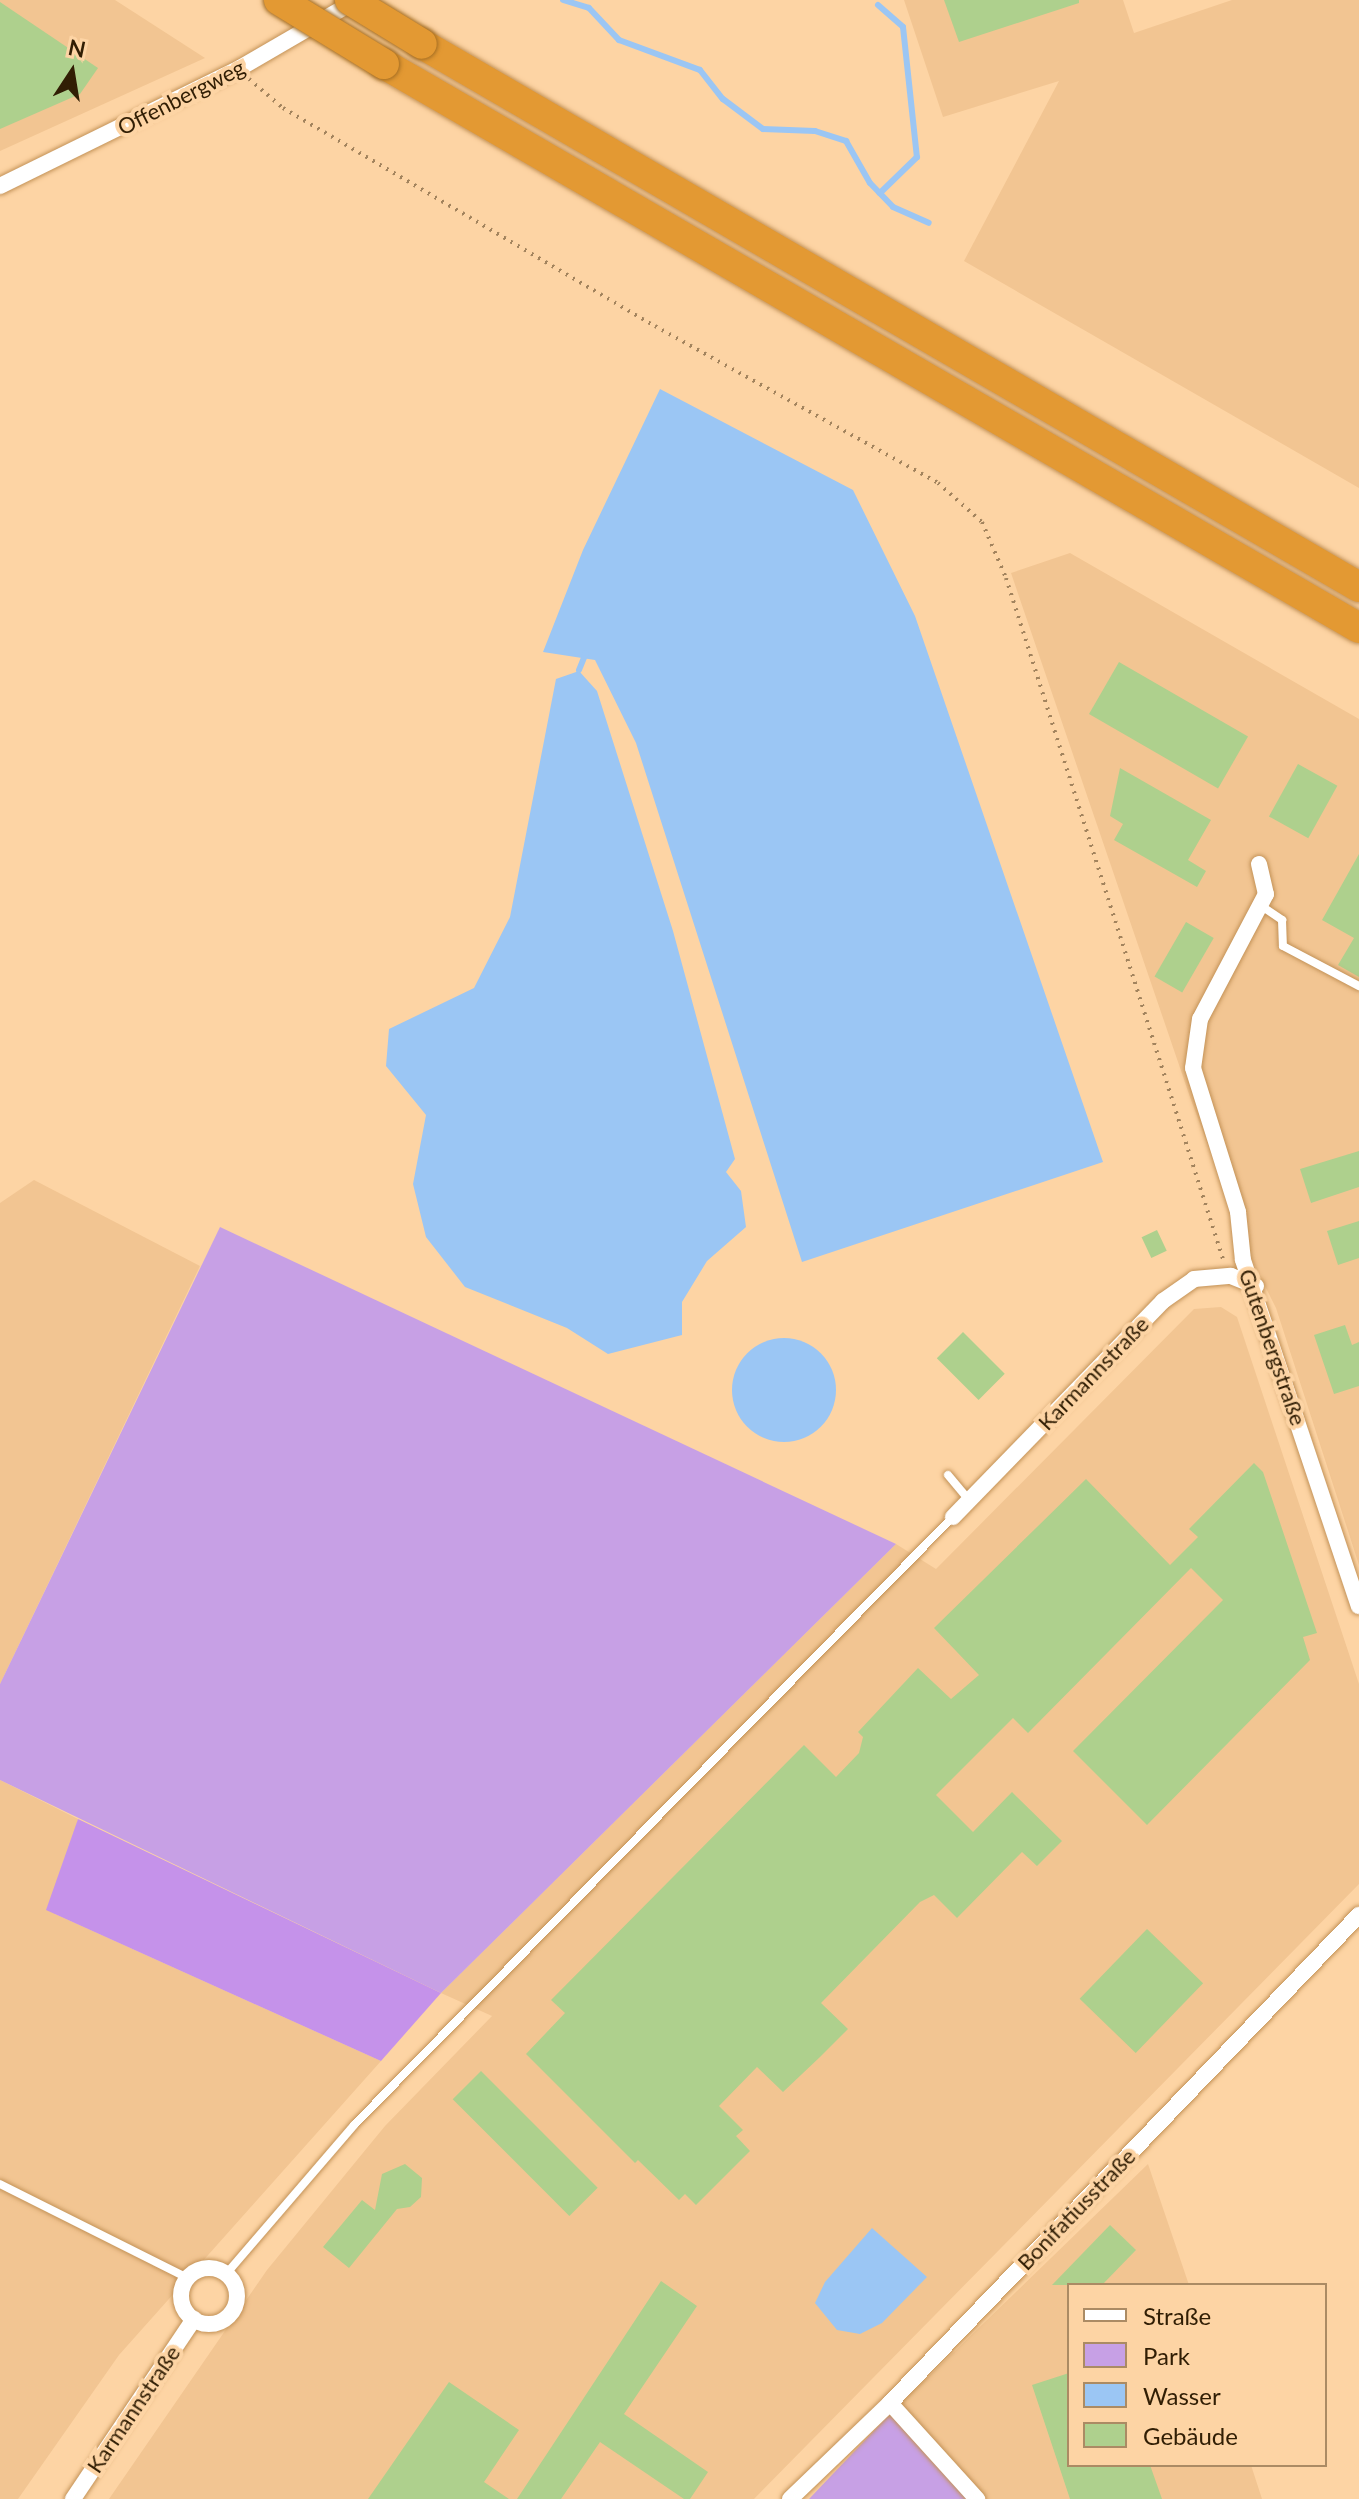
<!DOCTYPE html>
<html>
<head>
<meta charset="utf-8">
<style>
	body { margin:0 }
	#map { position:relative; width:1359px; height:2499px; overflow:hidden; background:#fdd4a4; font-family:Lato,sans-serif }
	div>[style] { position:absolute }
	.built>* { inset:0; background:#f2c592 }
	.green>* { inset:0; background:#c7a0e5 }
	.forest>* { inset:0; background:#c592ea }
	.water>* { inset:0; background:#9bc6f4 }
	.round { border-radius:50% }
	.stream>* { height:6px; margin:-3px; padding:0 3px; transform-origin:3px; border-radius:3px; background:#9bc6f4 }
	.building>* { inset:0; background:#aed08d; transform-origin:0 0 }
	.path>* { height:4px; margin-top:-2px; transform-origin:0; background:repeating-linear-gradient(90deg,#a2835d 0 2px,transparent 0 8px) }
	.roads { filter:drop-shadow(0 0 2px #c39257) drop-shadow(0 0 2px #c39257) }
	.lane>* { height:8px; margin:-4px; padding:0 4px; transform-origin:4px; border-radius:4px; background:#fff }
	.street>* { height:16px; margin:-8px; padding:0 8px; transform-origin:8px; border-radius:8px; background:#fff }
	.street>.ring { margin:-8px; padding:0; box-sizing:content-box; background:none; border:16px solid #fff; border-radius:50% }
	.highway>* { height:30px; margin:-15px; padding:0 15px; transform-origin:15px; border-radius:15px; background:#e39933 }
	.bridges { filter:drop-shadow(0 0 2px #a56e23) drop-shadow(0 0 2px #a56e23) }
	.highway-bridge>* { height:30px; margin:-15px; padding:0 15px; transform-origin:15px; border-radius:15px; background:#e39933 }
	span { translate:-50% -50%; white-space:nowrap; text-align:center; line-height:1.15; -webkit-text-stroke:8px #fdd4a4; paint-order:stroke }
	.street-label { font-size:22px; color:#311e04 }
	.legend { position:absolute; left:1067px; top:2283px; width:260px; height:184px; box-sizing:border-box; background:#fdd4a4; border:2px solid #ab8b64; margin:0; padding:10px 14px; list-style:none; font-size:24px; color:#311e04 }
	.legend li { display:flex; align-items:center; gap:16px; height:40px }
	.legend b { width:40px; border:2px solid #ab8b64 }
	.north { position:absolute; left:32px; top:32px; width:80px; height:80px; -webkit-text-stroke:6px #fdd4a4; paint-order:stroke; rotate:12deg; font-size:22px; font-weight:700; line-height:32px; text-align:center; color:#311e04 }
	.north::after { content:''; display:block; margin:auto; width:28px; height:36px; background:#311e04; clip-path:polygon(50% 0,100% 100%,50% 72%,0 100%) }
</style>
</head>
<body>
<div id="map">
	<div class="built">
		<i style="clip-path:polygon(0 0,115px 0,205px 58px,0 151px)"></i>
		<i style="clip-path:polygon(904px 0,1123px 0,1134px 33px,1232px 0,1359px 0,1359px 488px,964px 261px,1059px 81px,943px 117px)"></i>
		<i style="clip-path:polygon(1070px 553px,1359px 719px,1359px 1565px,1276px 1308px,1250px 1256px,1191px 1100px,1011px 573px)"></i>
		<i style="clip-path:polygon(34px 1180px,200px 1266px,0 1684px,0 1203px)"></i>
		<i style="clip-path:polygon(1221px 1307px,1237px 1317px,1359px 1684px,1359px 1884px,754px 2499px,109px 2499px,267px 2270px,385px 2126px,492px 2016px,441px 1993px,896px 1544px,936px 1569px,1194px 1309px)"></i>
		<i style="clip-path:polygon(0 1780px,78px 1819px,55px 1914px,381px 2061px,119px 2355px,18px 2499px,0 2499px)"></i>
		<i style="clip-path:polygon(1148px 2164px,1189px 2285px,1069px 2285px,1069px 2465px,1251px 2465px,1262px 2499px,968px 2499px,890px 2414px)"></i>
	</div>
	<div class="green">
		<i style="clip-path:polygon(220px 1227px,896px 1544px,441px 1993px,0 1780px,0 1684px)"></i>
		<i style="clip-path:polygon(890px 2414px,968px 2499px,809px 2499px)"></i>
	</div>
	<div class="forest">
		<i style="clip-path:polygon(78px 1819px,441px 1993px,381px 2061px,46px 1910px)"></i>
	</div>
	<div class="water">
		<i style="clip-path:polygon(660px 389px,853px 490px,915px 616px,1103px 1162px,802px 1262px,636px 743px,595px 660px,543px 652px,583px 550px)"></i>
		<i style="clip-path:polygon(579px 671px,597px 691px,673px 931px,735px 1159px,726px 1172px,741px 1191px,746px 1227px,707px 1261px,682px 1302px,682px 1335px,608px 1354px,567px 1328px,465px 1287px,426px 1237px,413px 1184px,426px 1115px,386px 1066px,389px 1029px,474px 988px,510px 917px,556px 679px)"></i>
		<i class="round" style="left:732px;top:1338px;width:104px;height:104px"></i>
		<i style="clip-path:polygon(872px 2228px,927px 2277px,882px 2323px,860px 2334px,837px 2330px,815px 2303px,825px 2282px)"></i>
	</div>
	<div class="stream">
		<i style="left:563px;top:0;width:27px;rotate:17deg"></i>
		<i style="left:589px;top:8px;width:44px;rotate:46.8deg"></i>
		<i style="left:619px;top:40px;width:86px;rotate:20.3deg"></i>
		<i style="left:700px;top:70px;width:37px;rotate:52deg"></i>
		<i style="left:723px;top:99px;width:50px;rotate:36.9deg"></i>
		<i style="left:763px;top:129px;width:52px;rotate:2.2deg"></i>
		<i style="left:815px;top:131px;width:33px;rotate:18deg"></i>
		<i style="left:846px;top:141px;width:48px;rotate:60.3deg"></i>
		<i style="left:870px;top:183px;width:33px;rotate:46deg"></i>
		<i style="left:893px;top:207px;width:39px;rotate:24deg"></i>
		<i style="left:878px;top:5px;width:33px;rotate:41deg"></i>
		<i style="left:903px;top:27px;width:131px;rotate:83.9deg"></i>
		<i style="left:917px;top:157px;width:52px;rotate:135.8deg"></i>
		<i style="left:579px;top:670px;width:18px;rotate:-68deg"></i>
	</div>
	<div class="building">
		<i style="clip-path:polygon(944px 0,1079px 0,1079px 3px,959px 42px)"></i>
		<i style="clip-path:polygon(0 2px,98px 68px,80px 94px,0 129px)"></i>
		<i style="left:1119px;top:662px;width:149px;height:60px;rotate:30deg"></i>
		<i style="left:1298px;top:764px;width:45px;height:60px;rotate:29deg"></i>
		<i style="clip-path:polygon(1120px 768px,1211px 820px,1188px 860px,1206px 871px,1197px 887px,1114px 840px,1123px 824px,1110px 816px)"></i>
		<i style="clip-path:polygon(1359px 854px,1359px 977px,1338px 965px,1354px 938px,1322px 920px)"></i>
		<i style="left:1186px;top:922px;width:32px;height:63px;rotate:30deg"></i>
		<i style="clip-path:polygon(1359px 1151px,1359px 1187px,1311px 1203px,1300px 1169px)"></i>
		<i style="clip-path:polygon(1359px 1221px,1359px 1258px,1338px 1265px,1327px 1231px)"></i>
		<i style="left:1157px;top:1230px;width:23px;height:17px;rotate:65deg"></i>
		<i style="clip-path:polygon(1345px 1325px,1352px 1345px,1359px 1342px,1359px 1386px,1334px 1394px,1314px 1335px)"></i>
		<i style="left:963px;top:1332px;width:59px;height:37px;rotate:45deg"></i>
		<i style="clip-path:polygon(1254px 1463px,1263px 1472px,1317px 1633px,1303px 1637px,1310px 1660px,1147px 1825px,1073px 1751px,1223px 1600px,1191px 1568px,1028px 1733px,1013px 1718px,936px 1795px,973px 1832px,1012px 1792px,1062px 1841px,1037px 1866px,1022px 1852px,957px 1918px,934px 1895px,920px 1902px,821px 2003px,848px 2029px,820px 2057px,783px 2092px,757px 2067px,719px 2106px,743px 2130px,736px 2136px,750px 2151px,696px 2205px,685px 2194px,679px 2200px,638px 2160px,635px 2163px,526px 2054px,565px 2013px,551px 2000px,804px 1745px,836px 1777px,859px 1753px,863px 1737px,858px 1732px,918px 1668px,951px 1699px,979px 1675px,934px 1628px,1086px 1479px,1170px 1565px,1198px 1537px,1189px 1529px)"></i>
		<i style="left:1147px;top:1929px;width:78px;height:97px;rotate:44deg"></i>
		<i style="left:481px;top:2071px;width:165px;height:40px;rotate:45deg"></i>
		<i style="clip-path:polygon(405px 2164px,422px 2178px,421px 2197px,410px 2207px,397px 2209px,349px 2268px,323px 2247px,362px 2200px,375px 2210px,382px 2174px)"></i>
		<i style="clip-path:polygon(1110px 2225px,1136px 2250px,1102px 2285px,1052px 2285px)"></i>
		<i style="clip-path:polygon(661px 2281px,697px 2306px,624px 2414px,708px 2472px,690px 2499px,684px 2499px,600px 2442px,561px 2499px,517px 2499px)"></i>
		<i style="clip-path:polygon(1069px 2373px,1069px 2465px,1150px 2465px,1162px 2499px,1070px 2499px,1032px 2385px)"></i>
		<i style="clip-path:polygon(449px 2382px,519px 2430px,484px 2482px,509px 2499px,368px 2499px)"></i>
	</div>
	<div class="path">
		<i style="left:249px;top:79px;width:45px;rotate:40.5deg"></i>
		<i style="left:283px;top:108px;width:431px;rotate:30.4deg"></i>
		<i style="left:655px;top:326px;width:324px;rotate:29deg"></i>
		<i style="left:938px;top:483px;width:59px;rotate:41.6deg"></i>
		<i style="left:982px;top:522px;width:61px;rotate:66.8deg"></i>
		<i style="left:1006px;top:578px;width:715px;rotate:72.33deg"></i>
	</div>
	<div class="roads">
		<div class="lane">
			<i style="left:1260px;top:905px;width:27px;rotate:34deg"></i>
			<i style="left:1282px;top:920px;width:26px;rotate:88deg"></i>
			<i style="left:1283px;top:946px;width:86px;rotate:27.8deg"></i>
			<i style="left:948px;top:1475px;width:33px;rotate:50deg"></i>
			<i style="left:0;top:2184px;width:210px;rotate:26.6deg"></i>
			<i style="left:226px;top:2274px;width:196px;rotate:-49.3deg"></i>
			<i style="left:354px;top:2125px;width:854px;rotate:-45.43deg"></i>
		</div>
		<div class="street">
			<i style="left:0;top:186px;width:267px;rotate:-26.2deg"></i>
			<i style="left:240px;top:68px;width:135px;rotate:-30.2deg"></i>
			<i style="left:1259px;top:864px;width:31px;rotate:77deg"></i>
			<i style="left:1266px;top:894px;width:141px;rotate:117.8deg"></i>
			<i style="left:1200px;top:1019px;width:49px;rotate:98.1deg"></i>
			<i style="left:1193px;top:1068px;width:151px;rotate:72.6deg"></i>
			<i style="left:1238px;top:1212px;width:48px;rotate:84.1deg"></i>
			<i style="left:1243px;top:1260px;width:365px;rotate:71.5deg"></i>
			<i style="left:953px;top:1517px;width:301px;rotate:-45.8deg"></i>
			<i style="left:1163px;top:1301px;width:38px;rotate:-35deg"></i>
			<i style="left:1194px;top:1279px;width:37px;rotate:-5deg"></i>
			<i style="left:1231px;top:1276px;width:27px;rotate:22deg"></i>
			<i class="ring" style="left:181px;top:2268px;width:40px;height:40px"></i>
			<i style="left:890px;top:2403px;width:130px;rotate:47.8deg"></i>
			<i style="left:73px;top:2499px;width:217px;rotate:-56.1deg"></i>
			<i style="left:790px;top:2499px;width:139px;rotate:-43.8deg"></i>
			<i style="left:890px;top:2403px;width:677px;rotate:-46.14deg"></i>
		</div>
		<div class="highway">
			<i style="left:422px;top:44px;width:1083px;rotate:30.09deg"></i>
			<i style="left:384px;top:64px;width:1126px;rotate:30.05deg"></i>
		</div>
	</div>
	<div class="bridges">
		<div class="highway-bridge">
			<i style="left:279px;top:0;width:123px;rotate:31.4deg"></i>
			<i style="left:350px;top:0;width:84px;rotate:31.4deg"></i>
		</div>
	</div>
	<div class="street-label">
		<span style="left:181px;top:97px;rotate:-27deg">Offenbergweg</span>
		<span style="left:1273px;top:1347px;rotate:71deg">Gutenbergstraße</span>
		<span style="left:1093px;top:1373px;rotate:-46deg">Karmannstraße</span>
		<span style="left:1076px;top:2209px;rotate:-46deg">Bonifatiusstraße</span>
		<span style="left:133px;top:2409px;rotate:-56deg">Karmannstraße</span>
	</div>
	<ul class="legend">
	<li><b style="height:10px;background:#fff"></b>Straße</li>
	<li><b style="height:22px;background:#c7a0e5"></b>Park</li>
	<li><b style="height:22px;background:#9bc6f4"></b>Wasser</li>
	<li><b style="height:22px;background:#aed08d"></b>Gebäude</li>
	</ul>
	<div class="north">N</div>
</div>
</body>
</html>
